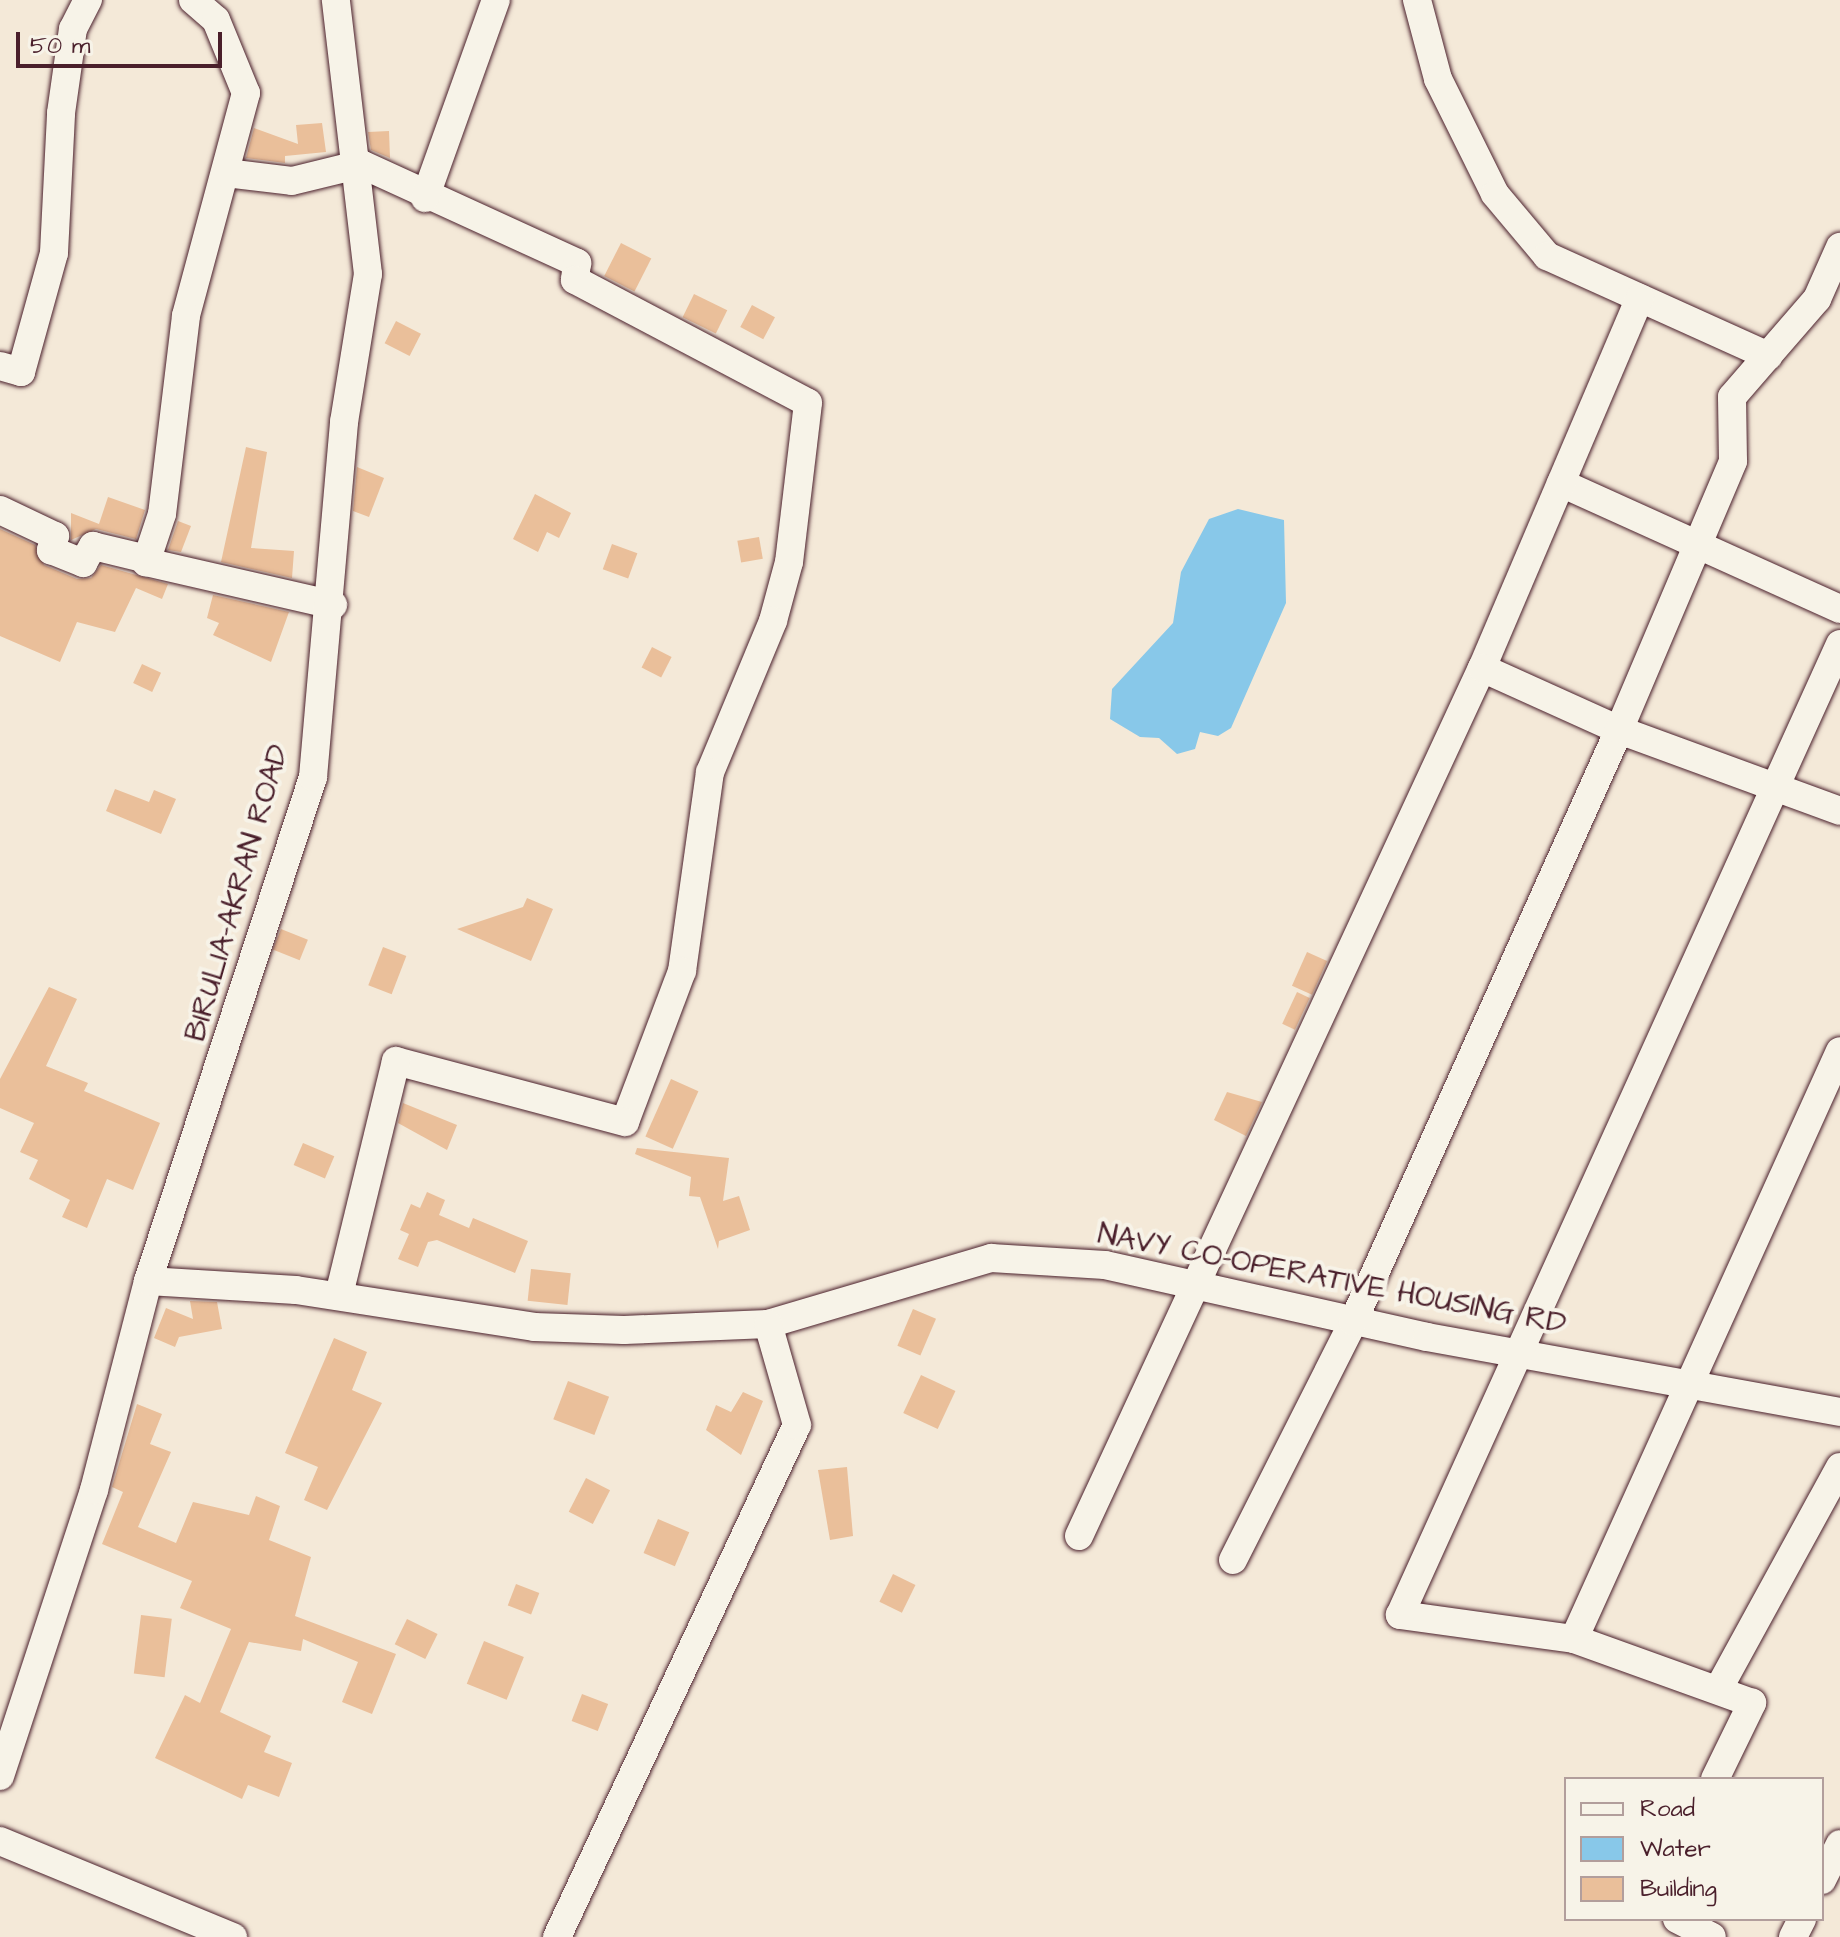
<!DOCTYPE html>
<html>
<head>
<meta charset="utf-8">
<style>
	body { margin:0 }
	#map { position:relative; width:1840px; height:1937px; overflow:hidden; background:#f4e9d8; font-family:"Architects Daughter",sans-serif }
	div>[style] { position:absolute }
	.water>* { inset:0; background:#88c8e9 }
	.building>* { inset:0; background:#eabf9a; transform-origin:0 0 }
	.roads { filter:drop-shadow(0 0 2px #4a1f2b) drop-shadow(0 0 2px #4a1f2b) }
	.minor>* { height:28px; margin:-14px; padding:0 14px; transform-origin:14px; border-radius:14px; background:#f7f3e8 }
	span { translate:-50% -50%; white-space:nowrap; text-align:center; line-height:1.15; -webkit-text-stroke:8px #f7f3e8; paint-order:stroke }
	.street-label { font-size:30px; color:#4a1f2b }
	.legend { position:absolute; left:1564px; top:1777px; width:260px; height:144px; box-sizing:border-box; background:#f7f3e8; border:2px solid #b29e9c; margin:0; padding:10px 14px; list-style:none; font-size:24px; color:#4a1f2b }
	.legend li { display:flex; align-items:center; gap:16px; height:40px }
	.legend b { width:40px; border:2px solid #b29e9c }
	.scale { position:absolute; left:16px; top:32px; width:206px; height:36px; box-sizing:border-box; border:4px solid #4a1f2b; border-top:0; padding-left:10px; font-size:24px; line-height:28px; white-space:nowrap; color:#4a1f2b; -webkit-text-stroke:6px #f7f3e8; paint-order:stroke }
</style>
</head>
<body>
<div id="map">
	<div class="water">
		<i style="clip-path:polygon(1238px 509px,1284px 520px,1286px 603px,1231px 728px,1218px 736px,1200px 732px,1195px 749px,1177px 754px,1159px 738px,1140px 737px,1110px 719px,1112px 689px,1173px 623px,1181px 572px,1209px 519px)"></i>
	</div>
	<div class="building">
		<i style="clip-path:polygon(322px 123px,326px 152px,285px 156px,285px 163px,246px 158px,254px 128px,298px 144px,296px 125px)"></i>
		<i style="clip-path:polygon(389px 131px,390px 158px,371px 150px,368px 132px)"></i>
		<i style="left:621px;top:243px;width:34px;height:37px;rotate:27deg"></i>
		<i style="left:694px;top:294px;width:37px;height:26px;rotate:26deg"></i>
		<i style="left:752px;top:305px;width:26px;height:25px;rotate:28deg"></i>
		<i style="left:396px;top:321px;width:28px;height:25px;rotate:27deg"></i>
		<i style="clip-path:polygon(246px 447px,267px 452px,251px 548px,294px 551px,292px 578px,221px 562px)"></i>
		<i style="clip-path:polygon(357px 467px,384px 478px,369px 517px,353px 511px)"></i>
		<i style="clip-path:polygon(535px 494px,571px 513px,559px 538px,547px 532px,538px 552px,513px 539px)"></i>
		<i style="clip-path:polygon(108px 497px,145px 510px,136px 539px,96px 529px,71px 540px,71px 513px,99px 524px)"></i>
		<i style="clip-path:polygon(178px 521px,191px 526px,181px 552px,168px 550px)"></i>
		<i style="clip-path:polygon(0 529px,35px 545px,44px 565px,77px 579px,91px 578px,101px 565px,168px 584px,162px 599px,136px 588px,115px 632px,77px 622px,60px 662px,0 636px)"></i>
		<i style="left:759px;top:537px;width:22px;height:22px;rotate:80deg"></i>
		<i style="left:612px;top:544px;width:27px;height:27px;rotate:20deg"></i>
		<i style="clip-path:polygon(213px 595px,289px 612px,271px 662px,213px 635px,219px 623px,207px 618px)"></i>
		<i style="left:652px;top:647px;width:22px;height:23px;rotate:27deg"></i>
		<i style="left:142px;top:664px;width:21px;height:21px;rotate:25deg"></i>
		<i style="clip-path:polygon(115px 789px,149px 802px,154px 790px,176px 799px,161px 834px,106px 811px)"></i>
		<i style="clip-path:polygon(527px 898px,553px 909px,531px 961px,457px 929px,523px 907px)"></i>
		<i style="left:281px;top:929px;width:29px;height:22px;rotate:22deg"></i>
		<i style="left:383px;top:947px;width:25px;height:41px;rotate:21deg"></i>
		<i style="left:1307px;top:952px;width:22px;height:37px;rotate:24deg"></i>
		<i style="clip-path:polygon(49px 987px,77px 999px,46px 1066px,88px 1083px,84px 1091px,160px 1123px,133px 1190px,107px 1179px,87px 1228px,62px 1217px,70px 1200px,29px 1179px,38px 1160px,20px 1152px,34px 1123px,0 1108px,0 1079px)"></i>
		<i style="left:1297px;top:992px;width:14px;height:35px;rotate:25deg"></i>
		<i style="left:671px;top:1079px;width:30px;height:63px;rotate:24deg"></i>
		<i style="clip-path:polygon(1227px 1092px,1262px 1102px,1246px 1136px,1214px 1120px)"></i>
		<i style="clip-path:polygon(403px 1103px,457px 1125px,447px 1150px,398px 1123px)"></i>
		<i style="left:303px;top:1143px;width:34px;height:24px;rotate:23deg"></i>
		<i style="clip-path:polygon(637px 1148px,729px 1158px,723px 1201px,739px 1196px,750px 1230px,719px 1241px,718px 1249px,700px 1197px,689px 1196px,691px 1177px,635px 1154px)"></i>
		<i style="clip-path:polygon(427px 1192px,445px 1200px,439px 1215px,469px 1228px,473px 1218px,528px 1241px,515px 1273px,437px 1240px,428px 1242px,418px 1267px,398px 1259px,409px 1234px,400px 1230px,411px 1204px,420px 1208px)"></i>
		<i style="left:531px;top:1269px;width:40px;height:32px;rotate:6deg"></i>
		<i style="clip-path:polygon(190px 1301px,217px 1302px,222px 1329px,179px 1337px,175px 1347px,154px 1338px,166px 1308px,193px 1319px)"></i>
		<i style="left:913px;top:1309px;width:25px;height:40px;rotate:23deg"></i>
		<i style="clip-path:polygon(334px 1338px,367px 1352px,352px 1390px,382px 1403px,327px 1510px,304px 1500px,318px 1467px,285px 1453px)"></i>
		<i style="left:921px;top:1375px;width:38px;height:42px;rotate:25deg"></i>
		<i style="left:568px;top:1381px;width:44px;height:41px;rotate:21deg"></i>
		<i style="clip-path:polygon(743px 1392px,763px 1401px,741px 1455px,706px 1430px,716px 1405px,731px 1412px)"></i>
		<i style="clip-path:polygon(137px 1404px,162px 1414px,150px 1444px,171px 1452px,138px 1527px,176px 1543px,193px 1502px,249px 1515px,256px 1496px,280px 1506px,269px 1540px,311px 1557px,295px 1616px,396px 1654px,372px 1714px,342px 1702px,358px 1662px,303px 1639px,301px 1651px,249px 1642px,220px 1712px,271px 1736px,264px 1752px,292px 1763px,279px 1797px,248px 1785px,242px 1799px,155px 1758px,185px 1695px,200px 1703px,231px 1629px,180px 1608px,192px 1581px,102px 1544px,123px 1492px,112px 1487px)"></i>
		<i style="clip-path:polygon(847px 1467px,853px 1536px,830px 1540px,818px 1470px)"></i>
		<i style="left:586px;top:1478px;width:27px;height:38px;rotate:27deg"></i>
		<i style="left:658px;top:1519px;width:34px;height:37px;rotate:23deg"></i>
		<i style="left:893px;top:1574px;width:25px;height:31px;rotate:26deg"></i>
		<i style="left:516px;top:1584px;width:25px;height:23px;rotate:21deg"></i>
		<i style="left:141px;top:1615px;width:31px;height:59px;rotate:7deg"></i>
		<i style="left:407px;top:1619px;width:34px;height:28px;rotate:26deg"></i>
		<i style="left:484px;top:1641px;width:43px;height:46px;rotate:22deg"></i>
		<i style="left:582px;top:1694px;width:28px;height:29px;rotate:21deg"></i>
	</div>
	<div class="roads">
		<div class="minor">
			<i style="left:193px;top:0;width:30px;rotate:41deg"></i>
			<i style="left:216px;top:20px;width:79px;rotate:67.7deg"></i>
			<i style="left:246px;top:93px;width:231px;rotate:105.1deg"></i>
			<i style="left:186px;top:316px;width:199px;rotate:96.9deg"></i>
			<i style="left:162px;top:514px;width:51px;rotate:108.4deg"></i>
			<i style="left:146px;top:562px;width:192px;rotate:12.9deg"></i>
			<i style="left:1417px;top:0;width:82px;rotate:75.1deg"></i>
			<i style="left:1438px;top:79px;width:128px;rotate:63.6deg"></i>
			<i style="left:1495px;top:194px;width:81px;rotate:50deg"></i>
			<i style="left:1547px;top:256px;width:243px;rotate:24.3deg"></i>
			<i style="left:226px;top:173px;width:66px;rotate:6.9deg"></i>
			<i style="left:292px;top:181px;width:71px;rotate:-13.8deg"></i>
			<i style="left:361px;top:164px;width:238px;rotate:24.6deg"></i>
			<i style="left:577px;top:263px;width:17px;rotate:97deg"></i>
			<i style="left:575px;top:280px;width:263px;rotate:27.8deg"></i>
			<i style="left:808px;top:403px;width:160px;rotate:96.8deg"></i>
			<i style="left:789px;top:562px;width:61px;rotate:105.2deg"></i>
			<i style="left:773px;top:621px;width:164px;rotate:112.6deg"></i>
			<i style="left:710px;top:772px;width:201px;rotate:98deg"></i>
			<i style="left:682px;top:971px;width:161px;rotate:110.7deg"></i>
			<i style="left:625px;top:1122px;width:237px;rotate:-165.1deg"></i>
			<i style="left:396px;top:1061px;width:241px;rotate:103.7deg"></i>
			<i style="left:425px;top:198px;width:210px;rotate:-70.3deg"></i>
			<i style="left:0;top:366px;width:22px;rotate:16deg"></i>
			<i style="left:21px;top:372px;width:123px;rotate:-74.5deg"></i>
			<i style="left:54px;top:253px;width:140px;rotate:-87.1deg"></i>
			<i style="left:61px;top:113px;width:85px;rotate:-81.9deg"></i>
			<i style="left:73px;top:29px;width:33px;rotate:-63deg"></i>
			<i style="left:1561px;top:483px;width:306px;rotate:24.3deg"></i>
			<i style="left:0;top:510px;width:61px;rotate:25.3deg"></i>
			<i style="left:55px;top:536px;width:15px;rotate:106deg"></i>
			<i style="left:51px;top:550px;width:35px;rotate:22deg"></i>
			<i style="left:83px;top:563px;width:20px;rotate:-60deg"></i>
			<i style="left:93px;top:546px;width:56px;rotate:13.5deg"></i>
			<i style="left:1482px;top:668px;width:402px;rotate:-66.9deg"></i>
			<i style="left:148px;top:1281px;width:148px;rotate:3.5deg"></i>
			<i style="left:296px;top:1290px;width:241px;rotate:8.8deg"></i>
			<i style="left:534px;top:1327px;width:90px;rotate:1.9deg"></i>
			<i style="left:624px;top:1330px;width:144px;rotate:-2.4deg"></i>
			<i style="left:768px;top:1324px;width:233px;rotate:-16.5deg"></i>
			<i style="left:991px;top:1258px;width:114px;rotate:3.5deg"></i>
			<i style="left:1105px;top:1265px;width:330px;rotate:12.6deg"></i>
			<i style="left:1427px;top:1337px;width:420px;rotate:10.3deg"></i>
			<i style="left:1079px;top:1536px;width:957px;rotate:-65.1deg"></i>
			<i style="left:1482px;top:668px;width:150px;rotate:24.3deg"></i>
			<i style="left:1619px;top:730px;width:235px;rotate:20.1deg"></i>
			<i style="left:1233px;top:1560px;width:267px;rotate:-63.2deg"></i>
			<i style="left:1353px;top:1322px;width:649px;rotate:-65.8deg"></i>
			<i style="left:1619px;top:730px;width:292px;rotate:-67deg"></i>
			<i style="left:1733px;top:461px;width:64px;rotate:-90.9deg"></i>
			<i style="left:1732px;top:397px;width:130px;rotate:-49.1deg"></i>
			<i style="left:1817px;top:299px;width:57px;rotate:-66.1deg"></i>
			<i style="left:1574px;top:1639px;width:645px;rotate:-65.66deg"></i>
			<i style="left:1719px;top:1688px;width:252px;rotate:-61.3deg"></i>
			<i style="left:0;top:1776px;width:301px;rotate:-71.8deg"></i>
			<i style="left:94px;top:1490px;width:216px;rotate:-75.5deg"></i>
			<i style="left:148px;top:1281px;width:530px;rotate:-71.87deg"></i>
			<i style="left:313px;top:777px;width:356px;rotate:-85deg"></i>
			<i style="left:344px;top:422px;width:150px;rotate:-80.8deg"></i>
			<i style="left:368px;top:274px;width:276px;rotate:-96.7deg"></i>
			<i style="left:1715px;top:1779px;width:85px;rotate:-64deg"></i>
			<i style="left:1752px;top:1703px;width:189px;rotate:-160.2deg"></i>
			<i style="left:1574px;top:1639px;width:176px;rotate:-172.1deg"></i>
			<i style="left:1400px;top:1615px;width:1066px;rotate:-65.62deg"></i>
			<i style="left:0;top:1841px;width:252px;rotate:22.4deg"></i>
			<i style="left:1822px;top:1880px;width:40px;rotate:-63.4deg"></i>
			<i style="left:1677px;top:1919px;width:39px;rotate:27deg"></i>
			<i style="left:557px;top:1937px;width:565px;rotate:-64.89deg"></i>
			<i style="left:797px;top:1425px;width:105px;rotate:-106deg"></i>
			<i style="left:1793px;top:1937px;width:20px;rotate:-63deg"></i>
		</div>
	</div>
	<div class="street-label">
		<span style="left:237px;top:893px;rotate:-74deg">BIRULIA-AKRAN ROAD</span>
		<span style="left:1332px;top:1279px;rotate:11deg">NAVY CO-OPERATIVE HOUSING RD</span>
	</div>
	<ul class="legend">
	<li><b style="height:10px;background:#f7f3e8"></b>Road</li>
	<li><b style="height:22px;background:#88c8e9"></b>Water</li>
	<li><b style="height:22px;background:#eabf9a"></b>Building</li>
	</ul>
	<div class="scale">50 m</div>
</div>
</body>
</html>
